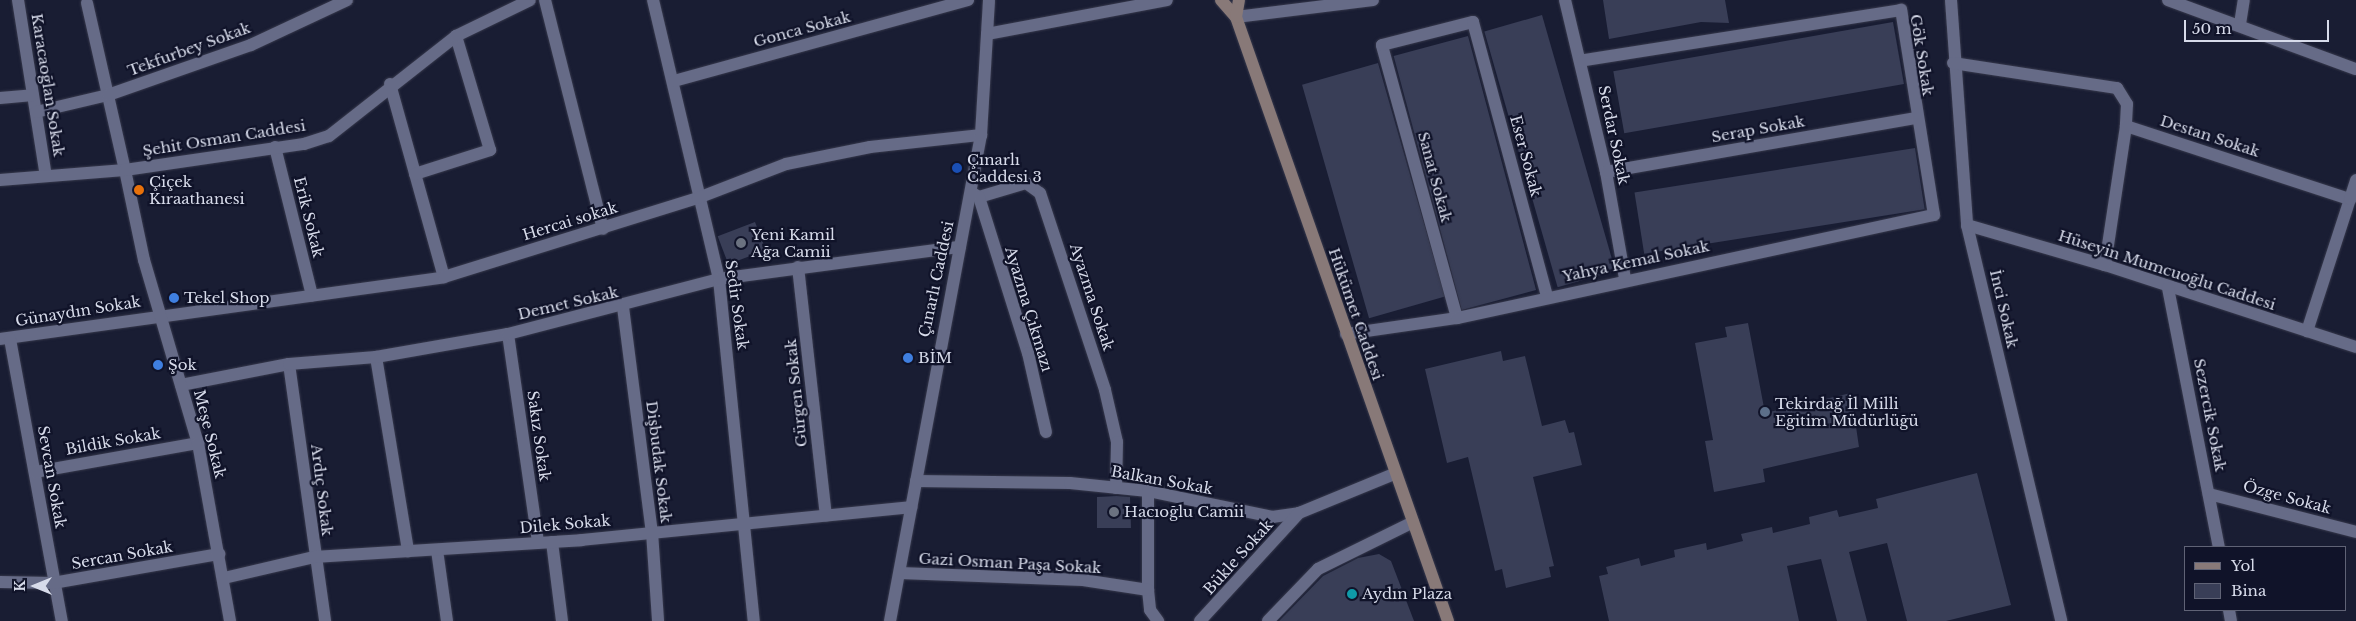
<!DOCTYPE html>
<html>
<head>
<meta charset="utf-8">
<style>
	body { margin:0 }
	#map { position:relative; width:2356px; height:621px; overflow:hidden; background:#191d33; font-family:"Libre Baskerville",serif }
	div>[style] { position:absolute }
	.building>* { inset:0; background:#393e57; transform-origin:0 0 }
	.roads { filter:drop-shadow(0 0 1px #37394c) drop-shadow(0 0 1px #37394c) }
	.minor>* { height:12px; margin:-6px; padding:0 6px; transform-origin:6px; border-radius:6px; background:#666b87 }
	.tertiary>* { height:12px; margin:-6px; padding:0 6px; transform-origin:6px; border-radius:6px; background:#666b87 }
	.secondary>* { height:12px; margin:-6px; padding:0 6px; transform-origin:6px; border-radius:6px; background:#887978 }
	.dots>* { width:14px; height:14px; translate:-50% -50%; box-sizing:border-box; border:2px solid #101329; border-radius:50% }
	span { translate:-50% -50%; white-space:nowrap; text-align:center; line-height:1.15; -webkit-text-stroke:4.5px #101329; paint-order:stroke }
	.street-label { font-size:15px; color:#d7dbea }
	.poi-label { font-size:15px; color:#d7dbea }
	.left { translate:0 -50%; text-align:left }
	.legend { position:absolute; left:2184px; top:546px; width:162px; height:65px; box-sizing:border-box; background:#101329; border:1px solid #606376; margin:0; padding:6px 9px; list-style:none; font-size:15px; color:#d7dbea }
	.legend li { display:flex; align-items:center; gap:10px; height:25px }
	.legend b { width:25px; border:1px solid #606376 }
	.north { position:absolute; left:10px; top:561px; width:50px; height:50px; -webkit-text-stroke:4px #101329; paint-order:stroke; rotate:270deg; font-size:14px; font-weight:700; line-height:20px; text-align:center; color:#d7dbea }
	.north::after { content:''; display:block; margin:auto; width:18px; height:22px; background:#d7dbea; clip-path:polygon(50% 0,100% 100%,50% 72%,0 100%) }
	.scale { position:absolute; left:2184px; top:20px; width:145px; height:22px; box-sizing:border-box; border:2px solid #d7dbea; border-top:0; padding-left:6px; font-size:15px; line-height:18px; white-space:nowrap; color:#d7dbea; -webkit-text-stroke:4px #101329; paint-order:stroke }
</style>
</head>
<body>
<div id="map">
	<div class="building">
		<i style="clip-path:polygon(1603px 0,1725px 0,1729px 23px,1701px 22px,1609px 39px)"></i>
		<i style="left:1542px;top:15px;width:266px;height:60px;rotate:74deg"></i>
		<i style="left:1893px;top:22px;width:63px;height:284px;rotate:80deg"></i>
		<i style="left:1468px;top:36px;width:263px;height:77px;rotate:75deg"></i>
		<i style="left:1378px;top:63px;width:243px;height:79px;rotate:74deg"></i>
		<i style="left:1915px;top:148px;width:62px;height:284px;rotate:81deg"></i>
		<i style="left:755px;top:222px;width:30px;height:40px;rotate:69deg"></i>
		<i style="clip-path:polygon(1748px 323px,1765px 413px,1851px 393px,1859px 447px,1763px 469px,1765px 482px,1714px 492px,1705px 441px,1713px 440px,1695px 343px,1727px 337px,1725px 327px)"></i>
		<i style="clip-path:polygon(1501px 351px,1503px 361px,1525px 356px,1542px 426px,1565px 420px,1569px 433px,1574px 432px,1582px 465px,1533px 477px,1554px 566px,1549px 567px,1551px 577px,1506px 588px,1502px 569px,1495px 571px,1468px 457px,1447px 463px,1425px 369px)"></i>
		<i style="clip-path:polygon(1977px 473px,2011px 605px,1946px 621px,1907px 621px,1887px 543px,1849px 552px,1867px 621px,1837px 621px,1821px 559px,1787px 566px,1799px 621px,1609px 621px,1599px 576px,1608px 574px,1606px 567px,1639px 558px,1641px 566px,1675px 557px,1674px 550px,1706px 543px,1707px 550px,1743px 541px,1741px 534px,1772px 527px,1773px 533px,1810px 524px,1809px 517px,1837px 510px,1839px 517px,1878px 508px,1876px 499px)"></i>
		<i style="clip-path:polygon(1117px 496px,1130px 497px,1131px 528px,1097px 528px,1097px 497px)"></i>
		<i style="clip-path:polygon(1379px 554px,1391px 561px,1414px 621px,1279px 621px,1323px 576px,1358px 558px)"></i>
	</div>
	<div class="roads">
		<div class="minor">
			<i style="left:18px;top:0;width:178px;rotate:81deg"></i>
			<i style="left:545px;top:0;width:236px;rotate:75.8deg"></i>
			<i style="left:653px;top:0;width:287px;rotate:76.7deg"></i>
			<i style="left:719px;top:279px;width:344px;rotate:84.2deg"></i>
			<i style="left:1565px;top:0;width:177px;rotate:76.6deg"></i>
			<i style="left:1606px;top:172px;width:109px;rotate:79.9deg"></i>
			<i style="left:1951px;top:0;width:226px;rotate:85.9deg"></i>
			<i style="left:1967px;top:225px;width:407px;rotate:76.6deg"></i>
			<i style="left:87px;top:3px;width:171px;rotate:77.2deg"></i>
			<i style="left:2240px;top:24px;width:24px;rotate:-81deg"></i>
			<i style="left:987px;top:34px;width:183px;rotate:-10.7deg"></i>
			<i style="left:1953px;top:63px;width:166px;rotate:8.7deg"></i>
			<i style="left:2117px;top:88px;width:19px;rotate:58deg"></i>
			<i style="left:2127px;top:104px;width:22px;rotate:93deg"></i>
			<i style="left:2126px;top:126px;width:236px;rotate:18.1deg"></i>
			<i style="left:2350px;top:199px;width:139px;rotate:108deg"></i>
			<i style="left:674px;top:81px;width:305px;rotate:-15.4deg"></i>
			<i style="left:390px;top:84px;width:200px;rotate:74.4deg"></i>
			<i style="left:0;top:98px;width:33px;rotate:-5deg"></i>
			<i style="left:36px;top:112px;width:74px;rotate:-13.3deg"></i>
			<i style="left:108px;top:95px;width:151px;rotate:-19.3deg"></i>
			<i style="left:251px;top:45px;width:106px;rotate:-25.1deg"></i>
			<i style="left:275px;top:147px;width:153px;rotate:76deg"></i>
			<i style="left:1606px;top:172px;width:315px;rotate:-9.9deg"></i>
			<i style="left:415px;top:174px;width:79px;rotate:-17.7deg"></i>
			<i style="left:490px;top:150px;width:119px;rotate:-106.6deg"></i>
			<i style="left:971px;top:192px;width:9px;rotate:32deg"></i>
			<i style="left:979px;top:197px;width:49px;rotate:-16.6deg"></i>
			<i style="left:1026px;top:183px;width:17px;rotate:36deg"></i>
			<i style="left:1040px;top:193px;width:207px;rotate:71.7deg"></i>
			<i style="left:1105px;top:390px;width:53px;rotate:77deg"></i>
			<i style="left:1117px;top:442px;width:46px;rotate:91.2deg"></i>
			<i style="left:979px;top:197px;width:164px;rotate:72.6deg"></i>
			<i style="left:1028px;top:353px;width:81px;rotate:77.2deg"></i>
			<i style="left:2350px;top:199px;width:20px;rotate:-72deg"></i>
			<i style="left:1967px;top:225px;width:144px;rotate:16.2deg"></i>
			<i style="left:2105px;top:265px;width:264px;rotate:18.1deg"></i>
			<i style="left:2105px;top:265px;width:141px;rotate:-81.4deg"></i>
			<i style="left:798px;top:267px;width:250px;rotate:83.6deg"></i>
			<i style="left:2168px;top:288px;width:264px;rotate:78.9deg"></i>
			<i style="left:623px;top:307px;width:227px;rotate:82.7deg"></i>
			<i style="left:652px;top:532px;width:89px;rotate:86.1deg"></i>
			<i style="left:1457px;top:318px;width:283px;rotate:-105.4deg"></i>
			<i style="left:1382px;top:45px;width:94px;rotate:-14.2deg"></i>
			<i style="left:1473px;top:22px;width:285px;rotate:74.9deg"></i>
			<i style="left:508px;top:334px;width:211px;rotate:81.8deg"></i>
			<i style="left:1346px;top:334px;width:112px;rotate:-8.2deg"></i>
			<i style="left:1457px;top:318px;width:488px;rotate:-12.2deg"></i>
			<i style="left:1934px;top:215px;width:208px;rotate:-99.1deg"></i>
			<i style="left:1901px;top:10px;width:325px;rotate:171deg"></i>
			<i style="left:0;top:339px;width:448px;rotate:-7.9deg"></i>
			<i style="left:444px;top:277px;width:266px;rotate:-17.3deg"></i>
			<i style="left:698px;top:198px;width:94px;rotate:-21.1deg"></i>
			<i style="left:786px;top:164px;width:86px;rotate:-11.4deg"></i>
			<i style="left:870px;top:147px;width:112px;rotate:-6.2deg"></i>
			<i style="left:10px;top:339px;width:287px;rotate:79.6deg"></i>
			<i style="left:376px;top:357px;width:197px;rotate:80.6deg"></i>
			<i style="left:289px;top:364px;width:260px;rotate:82deg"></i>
			<i style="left:181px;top:385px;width:110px;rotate:-11deg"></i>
			<i style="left:289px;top:364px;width:87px;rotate:-4.6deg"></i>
			<i style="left:376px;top:357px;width:134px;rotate:-9.9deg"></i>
			<i style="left:508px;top:334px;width:218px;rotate:-14.6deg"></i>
			<i style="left:719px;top:279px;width:243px;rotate:-7.6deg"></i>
			<i style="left:35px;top:472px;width:166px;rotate:-10.1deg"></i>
			<i style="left:916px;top:481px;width:154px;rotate:0.7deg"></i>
			<i style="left:1070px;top:483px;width:78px;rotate:5.9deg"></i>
			<i style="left:1148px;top:491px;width:127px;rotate:11.8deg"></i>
			<i style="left:1272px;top:517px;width:27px;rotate:-8deg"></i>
			<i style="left:1299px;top:513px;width:103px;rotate:-22.3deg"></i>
			<i style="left:1148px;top:491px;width:99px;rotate:90deg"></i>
			<i style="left:1148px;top:590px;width:20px;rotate:84deg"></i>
			<i style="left:1150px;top:610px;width:14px;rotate:54deg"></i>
			<i style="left:2209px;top:494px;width:152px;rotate:14.5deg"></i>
			<i style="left:552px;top:542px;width:80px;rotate:82.8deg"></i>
			<i style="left:437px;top:550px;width:72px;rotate:82deg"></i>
			<i style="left:900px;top:573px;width:183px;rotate:2.2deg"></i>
			<i style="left:1083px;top:580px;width:66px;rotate:8.7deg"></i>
			<i style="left:224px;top:578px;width:92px;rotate:-13.1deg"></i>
			<i style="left:314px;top:557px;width:268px;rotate:-3.6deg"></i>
			<i style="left:581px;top:540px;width:332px;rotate:-5.7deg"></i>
			<i style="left:0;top:582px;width:53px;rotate:1.1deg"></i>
			<i style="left:53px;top:583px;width:169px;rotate:-9.9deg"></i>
			<i style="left:2229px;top:610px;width:11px;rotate:80deg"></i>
			<i style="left:1200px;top:621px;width:147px;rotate:-47.5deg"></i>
			<i style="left:1268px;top:621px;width:72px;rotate:-46.1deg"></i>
			<i style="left:1318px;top:569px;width:106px;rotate:-26.3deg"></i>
		</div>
		<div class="tertiary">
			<i style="left:2168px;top:0;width:200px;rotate:20.2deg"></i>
			<i style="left:1236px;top:17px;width:138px;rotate:-7.1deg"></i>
			<i style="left:125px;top:170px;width:92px;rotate:78.1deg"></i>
			<i style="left:144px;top:260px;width:191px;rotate:73.6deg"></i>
			<i style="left:198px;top:443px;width:181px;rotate:79.8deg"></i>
			<i style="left:0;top:180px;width:125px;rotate:-4.6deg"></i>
			<i style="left:125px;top:170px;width:181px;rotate:-8.3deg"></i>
			<i style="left:304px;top:144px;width:26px;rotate:-18deg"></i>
			<i style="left:329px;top:136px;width:162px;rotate:-38.2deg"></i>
			<i style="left:456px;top:36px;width:82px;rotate:-25.9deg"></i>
			<i style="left:890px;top:621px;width:494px;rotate:-79.4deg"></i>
			<i style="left:981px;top:135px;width:135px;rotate:-86.6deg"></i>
		</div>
		<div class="secondary">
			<i style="left:1221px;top:0;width:23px;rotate:49deg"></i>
			<i style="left:1236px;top:17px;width:640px;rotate:70.66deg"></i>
			<i style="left:1236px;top:17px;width:17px;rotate:-80deg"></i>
		</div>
	</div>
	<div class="dots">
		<i style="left:957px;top:168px;background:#1a4fb4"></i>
		<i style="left:139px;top:190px;background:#e8710a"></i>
		<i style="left:741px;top:243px;background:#6b7280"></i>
		<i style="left:174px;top:298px;background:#3f7fe0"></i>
		<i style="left:908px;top:358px;background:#3f7fe0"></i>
		<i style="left:158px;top:365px;background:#3f7fe0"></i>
		<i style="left:1765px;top:412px;background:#5c6f8a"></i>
		<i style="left:1114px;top:512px;background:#6b7280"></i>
		<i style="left:1352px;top:594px;background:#0f9aa8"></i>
	</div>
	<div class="street-label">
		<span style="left:802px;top:29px;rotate:-15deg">Gonca Sokak</span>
		<span style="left:189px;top:49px;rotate:-20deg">Tekfurbey Sokak</span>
		<span style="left:1922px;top:55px;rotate:81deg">Gök Sokak</span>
		<span style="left:48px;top:85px;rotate:81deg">Karacaoğlan Sokak</span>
		<span style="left:1758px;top:129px;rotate:-10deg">Serap Sokak</span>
		<span style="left:1614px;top:135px;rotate:78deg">Serdar Sokak</span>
		<span style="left:2210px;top:136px;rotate:18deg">Destan Sokak</span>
		<span style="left:224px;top:138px;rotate:-9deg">Şehit Osman Caddesi</span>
		<span style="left:1526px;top:156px;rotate:75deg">Eser Sokak</span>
		<span style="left:1435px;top:177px;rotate:75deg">Sanat Sokak</span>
		<span style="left:309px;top:217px;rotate:76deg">Erik Sokak</span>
		<span style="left:570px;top:221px;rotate:-17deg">Hercai sokak</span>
		<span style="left:1636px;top:261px;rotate:-12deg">Yahya Kemal Sokak</span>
		<span style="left:2167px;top:270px;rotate:18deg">Hüseyin Mumcuoğlu Caddesi</span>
		<span style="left:936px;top:279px;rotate:-78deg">Çınarlı Caddesi</span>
		<span style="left:1092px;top:297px;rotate:72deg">Ayazma Sokak</span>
		<span style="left:568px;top:303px;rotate:-13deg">Demet Sokak</span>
		<span style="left:737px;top:305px;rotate:82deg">Sedir Sokak</span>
		<span style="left:1029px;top:309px;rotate:73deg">Ayazma Çıkmazı</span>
		<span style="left:2004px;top:309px;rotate:77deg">İnci Sokak</span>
		<span style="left:78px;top:311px;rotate:-9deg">Günaydın Sokak</span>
		<span style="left:1356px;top:314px;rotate:71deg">Hükümet Caddesi</span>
		<span style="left:796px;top:393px;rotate:-96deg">Gürgen Sokak</span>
		<span style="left:2210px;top:415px;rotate:79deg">Sezercik Sokak</span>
		<span style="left:210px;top:434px;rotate:76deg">Meşe Sokak</span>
		<span style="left:539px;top:436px;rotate:82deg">Sakız Sokak</span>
		<span style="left:113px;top:441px;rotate:-10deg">Bildik Sokak</span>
		<span style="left:659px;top:462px;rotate:83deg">Dişbudak Sokak</span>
		<span style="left:52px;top:477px;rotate:80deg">Sevcan Sokak</span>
		<span style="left:1162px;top:480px;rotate:10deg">Balkan Sokak</span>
		<span style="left:322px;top:490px;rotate:83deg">Ardıç Sokak</span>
		<span style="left:2287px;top:497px;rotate:15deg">Özge Sokak</span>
		<span style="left:565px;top:524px;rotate:-5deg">Dilek Sokak</span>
		<span style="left:122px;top:555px;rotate:-10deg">Sercan Sokak</span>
		<span style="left:1238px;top:557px;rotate:-48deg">Bükle Sokak</span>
		<span style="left:1010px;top:563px;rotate:3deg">Gazi Osman Paşa Sokak</span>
	</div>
	<div class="poi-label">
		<span class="left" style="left:967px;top:168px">Çınarlı<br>Caddesi 3</span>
		<span class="left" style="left:149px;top:190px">Çiçek<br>Kıraathanesi</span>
		<span class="left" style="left:751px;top:243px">Yeni Kamil<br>Ağa Camii</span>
		<span class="left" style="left:184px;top:298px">Tekel Shop</span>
		<span class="left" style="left:918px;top:358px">BİM</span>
		<span class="left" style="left:168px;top:365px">Şok</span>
		<span class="left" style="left:1775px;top:412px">Tekirdağ İl Milli<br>Eğitim Müdürlüğü</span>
		<span class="left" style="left:1124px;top:512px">Hacıoğlu Camii</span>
		<span class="left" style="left:1362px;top:594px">Aydın Plaza</span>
	</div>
	<ul class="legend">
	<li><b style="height:6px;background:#887978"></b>Yol</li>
	<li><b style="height:14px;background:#393e57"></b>Bina</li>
	</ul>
	<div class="north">K</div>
	<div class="scale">50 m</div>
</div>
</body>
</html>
